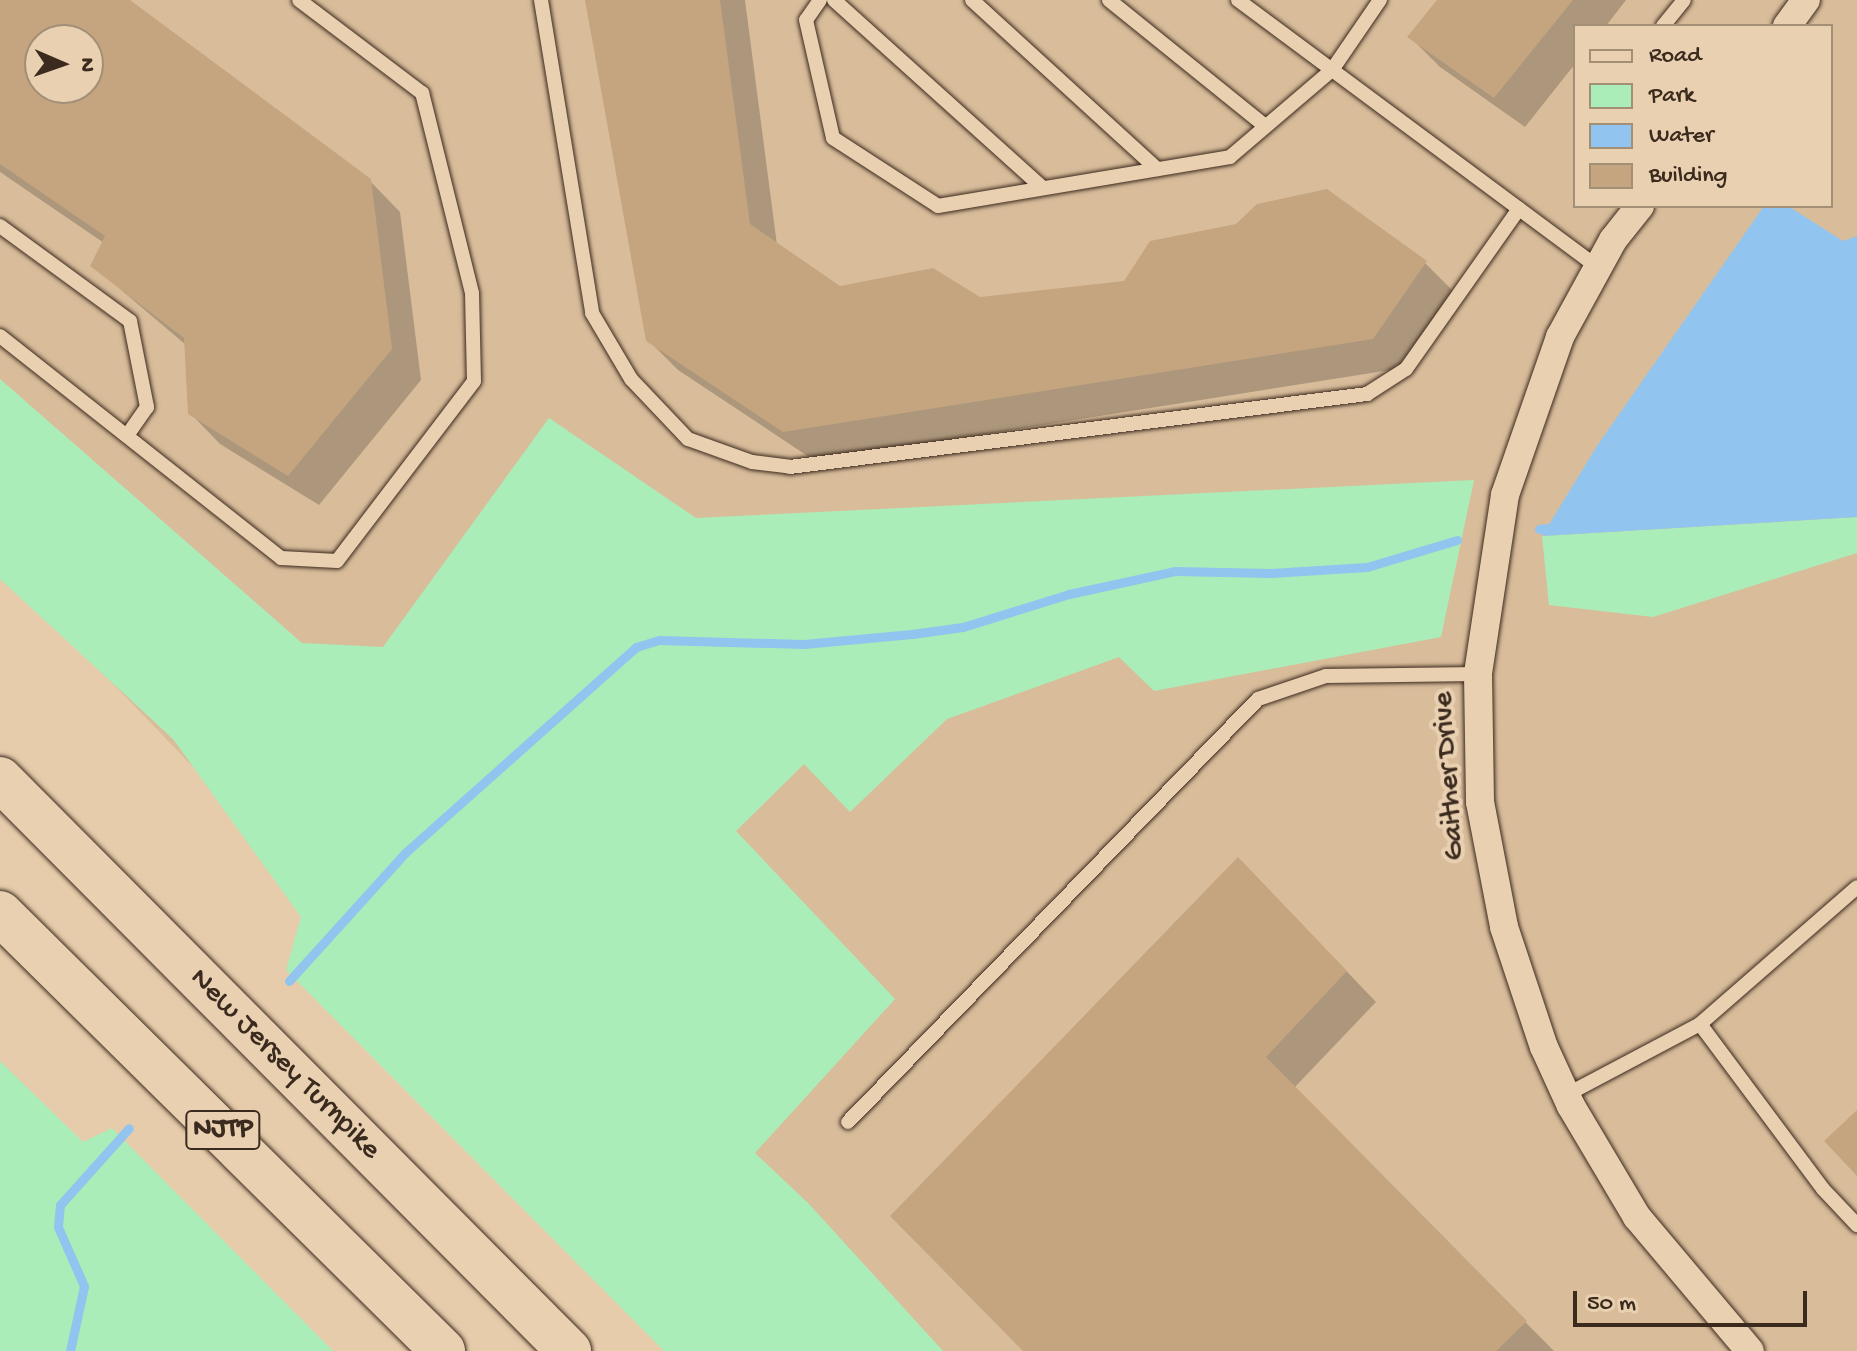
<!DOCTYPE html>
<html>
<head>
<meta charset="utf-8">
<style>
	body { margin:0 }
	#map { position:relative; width:1857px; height:1351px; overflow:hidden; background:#e6ccab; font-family:"Gochi Hand",sans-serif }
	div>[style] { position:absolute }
	.built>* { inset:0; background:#d9bd9b }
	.green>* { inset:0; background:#aaedb8 }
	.water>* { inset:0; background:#91c4ee }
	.shadow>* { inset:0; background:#0003 }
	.stream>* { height:9px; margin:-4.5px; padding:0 4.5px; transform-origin:4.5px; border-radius:4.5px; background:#91c4ee }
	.building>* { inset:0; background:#c5a57f }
	.roads { filter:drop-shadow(0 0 2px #3b2a1e) drop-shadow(0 0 2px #3b2a1e) }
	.service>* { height:14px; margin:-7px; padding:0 7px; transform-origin:7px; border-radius:7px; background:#e8d0b1 }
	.minor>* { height:28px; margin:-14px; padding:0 14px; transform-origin:14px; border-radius:14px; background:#e8d0b1 }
	.motorway>* { height:44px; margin:-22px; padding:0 22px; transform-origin:22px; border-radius:22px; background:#e8d0b1 }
	span { translate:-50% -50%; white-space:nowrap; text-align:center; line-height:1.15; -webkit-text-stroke:8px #e8d0b1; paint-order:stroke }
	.shield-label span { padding:2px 6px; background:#e8d0b1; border:2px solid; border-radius:6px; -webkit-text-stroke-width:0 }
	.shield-label { font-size:28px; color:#3b2a1e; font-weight:700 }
	.street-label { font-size:30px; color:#3b2a1e }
	.legend { position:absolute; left:1573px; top:24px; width:260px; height:184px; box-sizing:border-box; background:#e8d0b1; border:2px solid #a38e76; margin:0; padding:10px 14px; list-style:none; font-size:24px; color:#3b2a1e }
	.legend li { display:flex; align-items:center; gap:16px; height:40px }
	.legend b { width:40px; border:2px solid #a38e76 }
	.north { position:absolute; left:24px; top:24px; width:80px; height:80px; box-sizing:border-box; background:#e8d0b1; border:2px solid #a38e76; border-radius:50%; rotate:92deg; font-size:22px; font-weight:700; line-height:32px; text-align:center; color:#3b2a1e }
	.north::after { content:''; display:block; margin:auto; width:28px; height:36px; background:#3b2a1e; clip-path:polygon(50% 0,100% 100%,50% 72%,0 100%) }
	.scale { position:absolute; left:1573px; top:1291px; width:234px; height:36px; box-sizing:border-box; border:4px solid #3b2a1e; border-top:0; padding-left:10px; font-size:24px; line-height:28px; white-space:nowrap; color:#3b2a1e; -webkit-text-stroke:6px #e8d0b1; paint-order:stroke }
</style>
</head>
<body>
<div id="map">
	<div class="built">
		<i style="clip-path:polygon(evenodd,0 0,1857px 0,1857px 1351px,754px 1351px,0 566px,0 0,1575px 26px,1831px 26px,1831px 206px,1575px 206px,1575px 26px,0 0,40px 40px,88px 40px,88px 88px,40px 88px,40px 40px)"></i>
	</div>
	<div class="green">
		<i style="clip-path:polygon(0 379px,302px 643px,383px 647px,549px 418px,696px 518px,1474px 480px,1441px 637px,1154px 691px,1119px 657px,947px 719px,850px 812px,804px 764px,736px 831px,895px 999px,755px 1153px,809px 1204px,943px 1351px,664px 1351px,286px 970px,301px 917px,173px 739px,0 579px)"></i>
		<i style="clip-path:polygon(1857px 517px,1857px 553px,1653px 617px,1549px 605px,1542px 536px)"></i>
		<i style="clip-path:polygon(0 1061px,83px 1142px,112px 1128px,333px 1351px,0 1351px)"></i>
	</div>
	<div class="water">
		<i style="clip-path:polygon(1764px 206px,1788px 206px,1843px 241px,1857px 236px,1857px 517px,1542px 536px,1597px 446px)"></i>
	</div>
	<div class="shadow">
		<i style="clip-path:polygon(evenodd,0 0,127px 0,370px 181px,400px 212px,421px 380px,319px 505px,220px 444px,190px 413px,186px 345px,93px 266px,104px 243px,0 172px,0 0,40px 40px,88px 40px,88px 88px,40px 88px,40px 40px)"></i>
		<i style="clip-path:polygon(587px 0,745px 0,777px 245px,840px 288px,980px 299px,1425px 263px,1455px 293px,1403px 368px,815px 461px,678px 370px,648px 340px)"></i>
		<i style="clip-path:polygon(1440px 0,1626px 0,1606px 26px,1575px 26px,1575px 64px,1525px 127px,1440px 67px,1410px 37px)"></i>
		<i style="clip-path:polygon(1268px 889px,1376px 1002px,1294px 1088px,1554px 1351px,1026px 1351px)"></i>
	</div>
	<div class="stream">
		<i style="left:1539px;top:529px;width:20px;rotate:-6deg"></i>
		<i style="left:289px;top:981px;width:174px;rotate:-47.8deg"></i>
		<i style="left:406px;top:852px;width:308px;rotate:-41.7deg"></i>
		<i style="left:636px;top:647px;width:24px;rotate:-17deg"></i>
		<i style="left:659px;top:640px;width:145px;rotate:1.6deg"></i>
		<i style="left:804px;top:644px;width:108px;rotate:-5.3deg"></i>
		<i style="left:912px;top:634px;width:51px;rotate:-7.8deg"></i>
		<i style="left:963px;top:627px;width:111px;rotate:-17.3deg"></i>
		<i style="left:1069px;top:594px;width:108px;rotate:-12.2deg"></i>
		<i style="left:1175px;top:571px;width:96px;rotate:1.2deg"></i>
		<i style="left:1271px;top:573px;width:96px;rotate:-3.6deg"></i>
		<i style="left:1367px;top:567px;width:94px;rotate:-16.7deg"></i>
		<i style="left:70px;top:1351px;width:66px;rotate:-77.8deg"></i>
		<i style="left:84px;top:1286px;width:64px;rotate:-113.8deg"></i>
		<i style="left:58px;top:1227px;width:22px;rotate:-85deg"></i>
		<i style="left:60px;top:1205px;width:103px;rotate:-48.1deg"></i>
	</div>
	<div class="building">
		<i style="clip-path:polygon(evenodd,0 0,130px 0,371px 179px,392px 349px,288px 476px,188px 414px,184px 338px,90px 266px,105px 236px,0 164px,0 0,40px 40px,88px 40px,88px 88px,40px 88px,40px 40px)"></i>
		<i style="clip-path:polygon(585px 0,720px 0,750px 224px,840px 286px,933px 268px,980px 297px,1124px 281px,1150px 241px,1236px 224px,1257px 204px,1327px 189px,1427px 261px,1373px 339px,783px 432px,646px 341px)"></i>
		<i style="clip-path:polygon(1437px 0,1573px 0,1494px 98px,1407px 37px)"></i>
		<i style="clip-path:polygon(1238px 857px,1347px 971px,1266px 1057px,1527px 1321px,1496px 1351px,1023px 1351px,890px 1216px)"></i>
		<i style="clip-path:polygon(1857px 1110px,1857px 1176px,1824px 1141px)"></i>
	</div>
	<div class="roads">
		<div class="service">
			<i style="left:541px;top:0;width:317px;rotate:80.7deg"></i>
			<i style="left:592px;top:313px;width:77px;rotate:59.4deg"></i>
			<i style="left:631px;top:379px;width:83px;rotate:46.5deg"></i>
			<i style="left:688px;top:439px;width:68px;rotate:19.8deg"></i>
			<i style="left:752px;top:462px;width:38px;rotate:7deg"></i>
			<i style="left:790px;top:467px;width:582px;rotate:-7.21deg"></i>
			<i style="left:1367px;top:394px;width:46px;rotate:-32.7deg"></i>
			<i style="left:1406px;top:369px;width:196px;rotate:-54.8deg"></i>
			<i style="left:820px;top:0;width:24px;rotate:125deg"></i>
			<i style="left:806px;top:20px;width:121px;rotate:77.1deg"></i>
			<i style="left:833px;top:138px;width:125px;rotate:32.9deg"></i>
			<i style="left:938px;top:206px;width:296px;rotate:-9.5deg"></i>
			<i style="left:1230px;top:157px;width:134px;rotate:-40.5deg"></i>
			<i style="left:1332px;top:70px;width:85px;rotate:-55.6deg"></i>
			<i style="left:834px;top:0;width:281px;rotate:42deg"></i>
			<i style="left:972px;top:0;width:251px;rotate:42.4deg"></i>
			<i style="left:1109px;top:0;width:201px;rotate:38.9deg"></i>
			<i style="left:1238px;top:0;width:447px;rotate:36.6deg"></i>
			<i style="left:1663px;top:26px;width:33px;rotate:-51deg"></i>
			<i style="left:0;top:226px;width:161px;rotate:36.2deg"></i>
			<i style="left:130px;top:321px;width:88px;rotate:78.8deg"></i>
			<i style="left:147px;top:407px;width:35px;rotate:125deg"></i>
			<i style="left:0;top:336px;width:358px;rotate:38.3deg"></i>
			<i style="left:281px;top:558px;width:56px;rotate:3.1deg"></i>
			<i style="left:337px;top:561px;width:226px;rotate:-52.7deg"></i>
			<i style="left:474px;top:381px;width:88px;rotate:-91.3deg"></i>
			<i style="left:472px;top:293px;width:206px;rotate:-104deg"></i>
			<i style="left:422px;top:93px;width:154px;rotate:-142.9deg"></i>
			<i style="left:1700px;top:1024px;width:206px;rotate:53.3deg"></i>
			<i style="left:1823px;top:1189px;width:50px;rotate:46.6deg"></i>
			<i style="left:1566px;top:1095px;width:152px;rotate:-27.9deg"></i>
			<i style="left:1700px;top:1024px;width:208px;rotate:-41.1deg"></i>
			<i style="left:848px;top:1122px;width:589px;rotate:-45.89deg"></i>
			<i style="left:1258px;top:699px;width:72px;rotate:-18.7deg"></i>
			<i style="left:1326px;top:676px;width:152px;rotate:-0.8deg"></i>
		</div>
		<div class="minor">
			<i style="left:1787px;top:26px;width:32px;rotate:-54deg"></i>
			<i style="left:1640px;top:206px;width:43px;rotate:128.5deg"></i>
			<i style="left:1613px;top:240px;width:111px;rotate:118.7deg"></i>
			<i style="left:1560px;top:337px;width:167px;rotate:109.2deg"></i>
			<i style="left:1505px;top:495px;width:181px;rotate:98.6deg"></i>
			<i style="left:1478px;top:674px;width:128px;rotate:89.1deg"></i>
			<i style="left:1480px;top:802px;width:127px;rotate:79.1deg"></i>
			<i style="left:1504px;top:927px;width:126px;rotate:71.6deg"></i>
			<i style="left:1544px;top:1047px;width:65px;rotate:65.4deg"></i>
			<i style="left:1571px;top:1106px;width:129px;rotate:59.3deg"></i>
			<i style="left:1637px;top:1217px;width:175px;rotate:49.9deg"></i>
		</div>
		<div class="motorway">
			<i style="left:0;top:779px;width:807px;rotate:45.15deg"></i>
			<i style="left:0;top:913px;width:623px;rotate:44.67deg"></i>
		</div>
	</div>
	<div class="shield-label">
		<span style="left:223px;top:1130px">NJTP</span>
	</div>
	<div class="street-label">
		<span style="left:1451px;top:776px;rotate:-94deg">Gaither Drive</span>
		<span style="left:284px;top:1065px;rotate:45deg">New Jersey Turnpike</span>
	</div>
	<ul class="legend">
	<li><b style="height:10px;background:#e8d0b1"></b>Road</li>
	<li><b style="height:22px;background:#aaedb8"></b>Park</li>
	<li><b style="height:22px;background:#91c4ee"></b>Water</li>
	<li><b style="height:22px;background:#c5a57f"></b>Building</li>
	</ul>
	<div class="north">N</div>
	<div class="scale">50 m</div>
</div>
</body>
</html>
